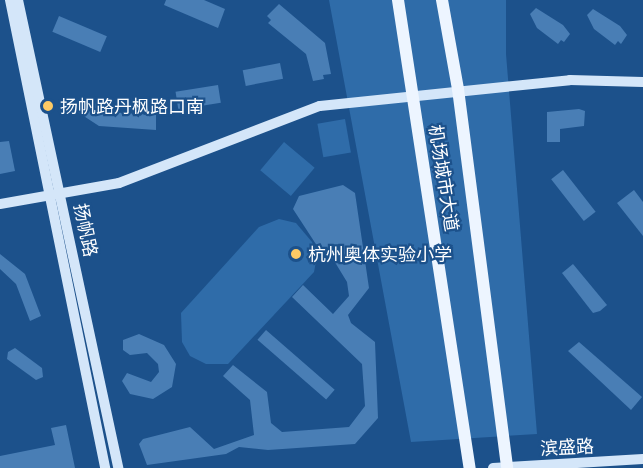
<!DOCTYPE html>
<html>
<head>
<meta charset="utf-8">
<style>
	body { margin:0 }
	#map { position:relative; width:643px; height:468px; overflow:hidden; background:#1c518b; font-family:"Golos Text","Noto Sans SC",sans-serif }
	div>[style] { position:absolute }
	.green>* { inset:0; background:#2f6ca9; transform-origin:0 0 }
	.building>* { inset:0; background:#497eb5; transform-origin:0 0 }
	.secondary>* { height:10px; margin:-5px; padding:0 5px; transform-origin:5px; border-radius:5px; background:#d4e6f9 }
	.primary>* { height:12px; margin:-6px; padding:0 6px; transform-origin:6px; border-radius:6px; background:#edf5ff }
	.dots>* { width:16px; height:16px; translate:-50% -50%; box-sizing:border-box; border:3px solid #1c518b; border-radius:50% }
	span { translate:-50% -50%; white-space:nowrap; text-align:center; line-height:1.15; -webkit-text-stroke:4.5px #1c518b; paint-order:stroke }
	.poi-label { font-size:18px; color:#fff }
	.left { translate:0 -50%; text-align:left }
	.street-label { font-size:18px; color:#fff }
</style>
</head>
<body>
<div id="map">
	<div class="green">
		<i style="clip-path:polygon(329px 0,506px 0,506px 54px,537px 434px,411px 442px)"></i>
		<i style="left:345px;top:119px;width:34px;height:28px;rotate:80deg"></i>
		<i style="left:284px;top:142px;width:40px;height:37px;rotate:40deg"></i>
		<i style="clip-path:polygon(279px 219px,296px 223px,312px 242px,317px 256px,314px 272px,228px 364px,206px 364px,190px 356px,182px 342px,181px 313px,259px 227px)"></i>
	</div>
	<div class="building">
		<i style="clip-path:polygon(166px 0,204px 0,225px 9px,218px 28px,164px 5px)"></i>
		<i style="clip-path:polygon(279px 4px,325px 43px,331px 74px,323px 75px,324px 79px,313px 81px,306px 54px,268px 23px,271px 20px,267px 16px)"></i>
		<i style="clip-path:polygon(536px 8px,563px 25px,570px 34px,564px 42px,561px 40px,558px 44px,537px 28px,530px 14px)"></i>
		<i style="clip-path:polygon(593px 9px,620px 26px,627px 35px,621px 44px,618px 41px,615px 45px,594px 29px,587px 15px)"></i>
		<i style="left:59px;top:16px;width:52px;height:17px;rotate:23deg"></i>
		<i style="left:280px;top:63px;width:16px;height:38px;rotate:79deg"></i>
		<i style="left:218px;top:85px;width:18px;height:43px;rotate:81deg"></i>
		<i style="clip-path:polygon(86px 97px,108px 112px,156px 115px,156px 130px,99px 126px,76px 111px)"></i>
		<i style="clip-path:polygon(579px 109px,585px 111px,584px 126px,560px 129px,560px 142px,547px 142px,547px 112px)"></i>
		<i style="clip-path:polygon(9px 141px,15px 171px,0 174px,0 142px)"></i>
		<i style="left:563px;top:170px;width:53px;height:15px;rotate:52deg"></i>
		<i style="clip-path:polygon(343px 185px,355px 193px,369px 288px,348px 315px,351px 323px,375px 342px,378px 418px,355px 444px,268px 450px,239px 447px,226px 454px,147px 465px,139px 444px,143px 439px,190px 427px,214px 449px,254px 435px,250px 400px,223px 376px,233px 365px,267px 392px,271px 423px,282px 432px,349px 427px,365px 406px,362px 364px,292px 297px,303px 285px,333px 314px,349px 296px,347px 282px,333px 259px,323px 255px,293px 209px,299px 196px)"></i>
		<i style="clip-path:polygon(634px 190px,643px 202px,643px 236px,617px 203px)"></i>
		<i style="clip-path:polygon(0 254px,25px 274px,41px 316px,30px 321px,16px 284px,0 269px)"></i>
		<i style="clip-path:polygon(573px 264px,607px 305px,600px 311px,593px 313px,562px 273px)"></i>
		<i style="left:266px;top:330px;width:91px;height:13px;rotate:41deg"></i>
		<i style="clip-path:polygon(139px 334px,164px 345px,176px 364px,172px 387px,153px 399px,130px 394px,122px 381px,127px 373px,151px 382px,159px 372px,158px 364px,147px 353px,130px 355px,123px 350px,123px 340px)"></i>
		<i style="clip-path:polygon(579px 342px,642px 397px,631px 410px,568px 351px)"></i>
		<i style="clip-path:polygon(15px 348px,42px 368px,43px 377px,36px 380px,7px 359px,8px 352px)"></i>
		<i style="clip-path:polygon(66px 425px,75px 468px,0 468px,0 456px,55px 445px,51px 428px)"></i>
	</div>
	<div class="secondary">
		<i style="left:10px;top:0;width:478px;rotate:78.5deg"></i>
		<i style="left:18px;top:0;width:479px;rotate:77.9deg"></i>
		<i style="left:0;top:204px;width:121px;rotate:-10deg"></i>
		<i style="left:119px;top:183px;width:215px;rotate:-21deg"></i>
		<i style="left:320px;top:106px;width:251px;rotate:-5.9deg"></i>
		<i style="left:570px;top:80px;width:73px;rotate:1.6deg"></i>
		<i style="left:493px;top:468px;width:150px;rotate:-3.4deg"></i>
	</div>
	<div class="primary">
		<i style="left:398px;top:0;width:474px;rotate:81.3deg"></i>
		<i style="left:442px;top:0;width:90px;rotate:79.8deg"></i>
		<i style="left:458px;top:89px;width:382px;rotate:82.6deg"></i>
	</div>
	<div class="dots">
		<i style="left:48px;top:106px;background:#fdca65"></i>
		<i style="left:296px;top:254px;background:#fdca65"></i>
	</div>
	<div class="poi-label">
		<span class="left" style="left:60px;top:106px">扬帆路丹枫路口南</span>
		<span class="left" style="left:308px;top:254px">杭州奥体实验小学</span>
	</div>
	<div class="street-label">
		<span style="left:444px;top:178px;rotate:81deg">机场城市大道</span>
		<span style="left:86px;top:230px;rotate:78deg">扬帆路</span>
		<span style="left:567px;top:447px;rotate:-3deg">滨盛路</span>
	</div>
</div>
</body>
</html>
